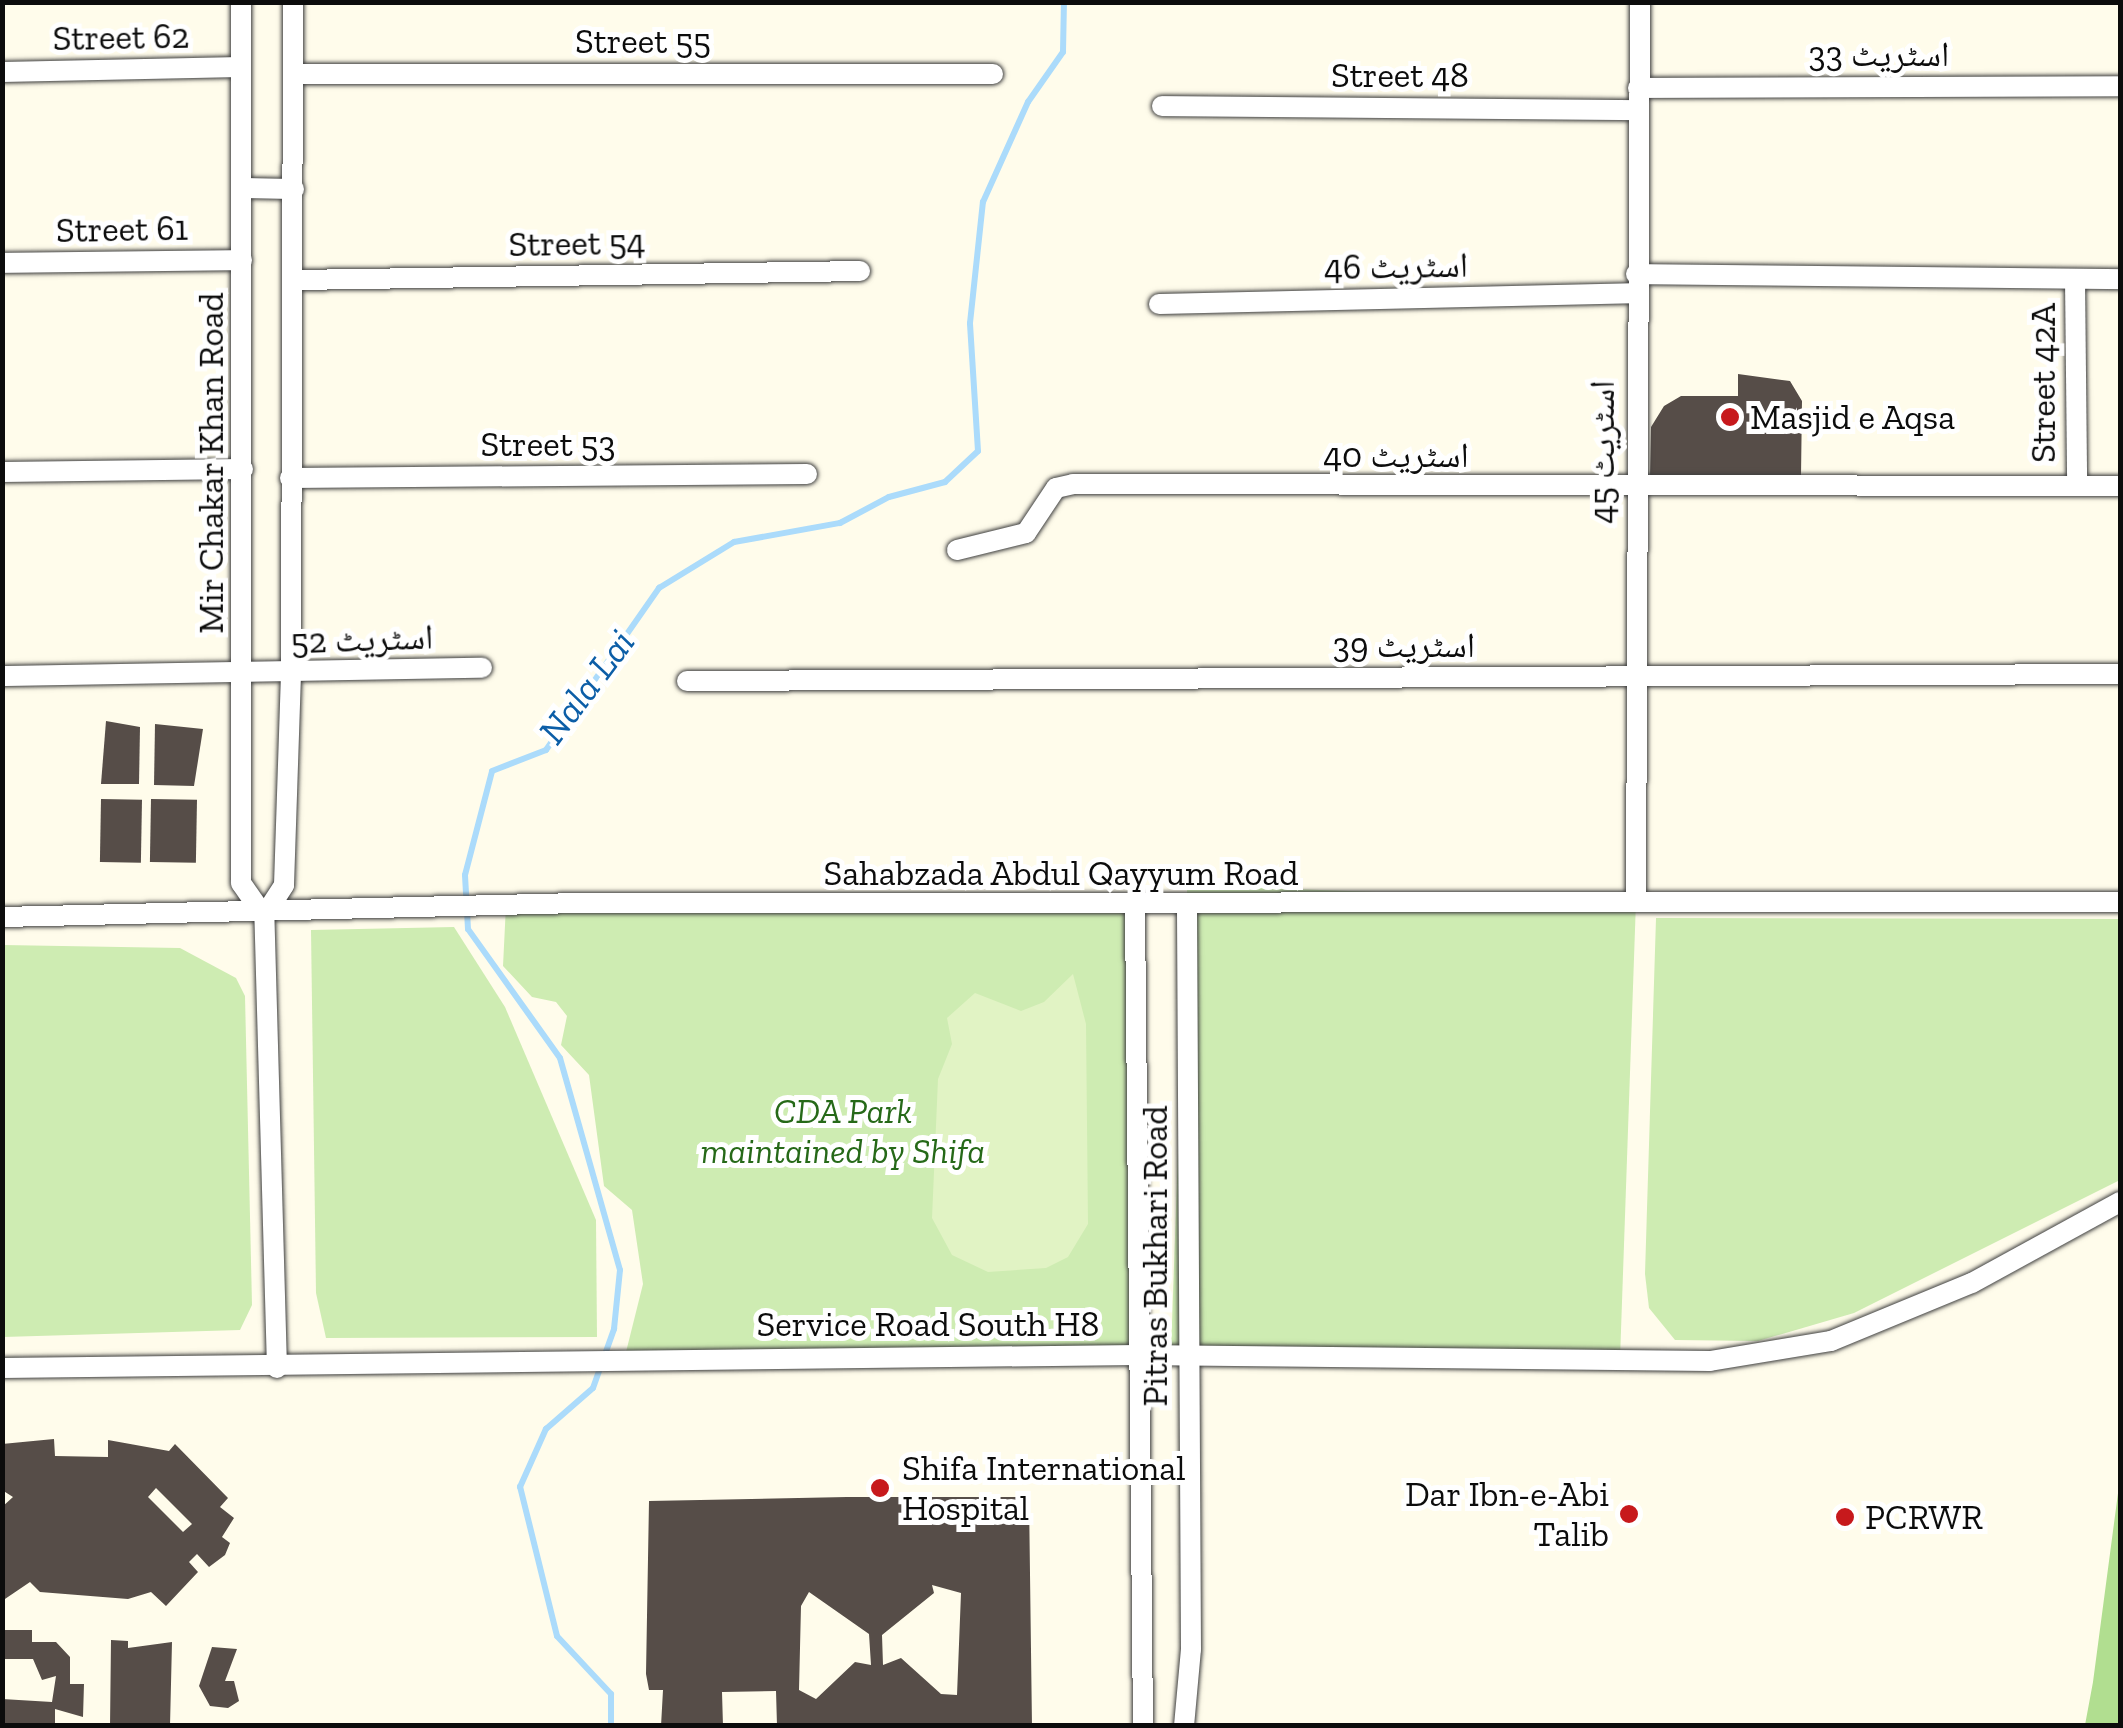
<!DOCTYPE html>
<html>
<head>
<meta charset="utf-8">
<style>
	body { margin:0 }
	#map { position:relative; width:2123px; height:1728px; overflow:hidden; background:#fffceb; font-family:"Zilla Slab","Noto Naskh Arabic",serif }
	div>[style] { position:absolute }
	.green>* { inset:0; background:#ceecb2; transform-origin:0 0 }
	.forest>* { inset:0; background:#b1de90 }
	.pitch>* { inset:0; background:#e1f3c4 }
	.stream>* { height:6px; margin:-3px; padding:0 3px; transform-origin:3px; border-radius:3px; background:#abdbfb }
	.building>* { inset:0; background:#564d48; transform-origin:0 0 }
	.roads { filter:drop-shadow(0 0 2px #3f3f3f) drop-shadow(0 0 2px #3f3f3f) }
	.minor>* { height:20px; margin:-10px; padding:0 10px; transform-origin:10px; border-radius:10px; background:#fff }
	.dots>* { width:28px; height:28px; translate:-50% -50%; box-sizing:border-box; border:5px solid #fff; border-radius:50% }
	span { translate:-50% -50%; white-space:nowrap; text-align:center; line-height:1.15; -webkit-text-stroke:10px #fff; paint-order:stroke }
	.street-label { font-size:35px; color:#0c0c0c }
	.poi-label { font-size:35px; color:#0c0c0c }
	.left { translate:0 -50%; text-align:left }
	.right { translate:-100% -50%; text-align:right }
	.park-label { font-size:35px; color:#266918; font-style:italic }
	.water-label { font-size:38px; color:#0c5ea7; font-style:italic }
	.frame { position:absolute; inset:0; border:5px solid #0c0c0c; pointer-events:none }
</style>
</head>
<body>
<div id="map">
	<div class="green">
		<i style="left:1636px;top:901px;width:463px;height:449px;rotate:92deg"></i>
		<i style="clip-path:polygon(506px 905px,1135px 908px,1138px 1355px,624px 1360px,643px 1284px,632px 1210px,604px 1186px,589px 1075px,561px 1045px,567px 1016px,556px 1002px,532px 997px,503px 966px)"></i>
		<i style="clip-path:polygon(1656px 918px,2120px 919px,2120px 1180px,1854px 1313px,1758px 1341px,1675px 1340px,1649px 1308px,1645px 1274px)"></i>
		<i style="clip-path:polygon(454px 927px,505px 1007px,596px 1220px,597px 1337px,326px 1338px,316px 1293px,311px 930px)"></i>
		<i style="clip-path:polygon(3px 945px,180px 948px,236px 978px,245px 996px,252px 1305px,240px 1330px,3px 1337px)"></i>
	</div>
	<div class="forest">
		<i style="clip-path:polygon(2120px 1478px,2120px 1725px,2085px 1725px,2093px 1682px)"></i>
	</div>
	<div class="pitch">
		<i style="clip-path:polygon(1073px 974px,1086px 1024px,1088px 1224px,1068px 1257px,1046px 1268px,988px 1272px,952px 1255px,932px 1218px,938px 1079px,952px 1044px,947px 1018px,975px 993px,1021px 1011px,1044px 1002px)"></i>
	</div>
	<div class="stream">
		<i style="left:611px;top:1726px;width:32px;rotate:-90deg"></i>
		<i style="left:611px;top:1694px;width:79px;rotate:-133deg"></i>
		<i style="left:557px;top:1636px;width:154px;rotate:-103.9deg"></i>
		<i style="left:520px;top:1487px;width:64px;rotate:-65.9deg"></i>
		<i style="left:546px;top:1429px;width:62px;rotate:-41.1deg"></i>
		<i style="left:593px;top:1388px;width:63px;rotate:-70.4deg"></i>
		<i style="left:614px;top:1329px;width:59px;rotate:-84.2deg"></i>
		<i style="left:620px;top:1270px;width:220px;rotate:-105.8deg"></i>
		<i style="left:560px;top:1058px;width:158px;rotate:-125.5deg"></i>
		<i style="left:468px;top:929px;width:54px;rotate:-93.2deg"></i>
		<i style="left:465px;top:875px;width:107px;rotate:-75.4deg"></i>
		<i style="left:492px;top:771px;width:58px;rotate:-21.3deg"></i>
		<i style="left:546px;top:750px;width:198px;rotate:-55.1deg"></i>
		<i style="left:659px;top:588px;width:88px;rotate:-31.5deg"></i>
		<i style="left:734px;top:542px;width:108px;rotate:-10.2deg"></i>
		<i style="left:840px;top:523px;width:55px;rotate:-28deg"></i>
		<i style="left:889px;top:497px;width:58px;rotate:-15deg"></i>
		<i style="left:945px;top:482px;width:45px;rotate:-43.2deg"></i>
		<i style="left:978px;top:451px;width:128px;rotate:-93.6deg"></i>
		<i style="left:970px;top:323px;width:122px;rotate:-83.9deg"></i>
		<i style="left:983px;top:202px;width:110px;rotate:-65.8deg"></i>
		<i style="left:1028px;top:102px;width:61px;rotate:-55deg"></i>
		<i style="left:1063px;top:52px;width:50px;rotate:-88.9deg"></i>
	</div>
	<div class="building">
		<i style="clip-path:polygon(1738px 374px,1790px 381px,1802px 401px,1801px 476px,1650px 477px,1651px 427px,1664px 406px,1681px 396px,1738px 396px)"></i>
		<i style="clip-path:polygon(106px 721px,140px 727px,139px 784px,101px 784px)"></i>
		<i style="clip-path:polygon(155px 724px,203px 729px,194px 786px,154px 785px)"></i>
		<i style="left:101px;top:799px;width:41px;height:63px;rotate:1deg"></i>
		<i style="left:151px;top:799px;width:46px;height:63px;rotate:1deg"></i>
		<i style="clip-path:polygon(evenodd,54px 1439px,55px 1456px,108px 1457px,108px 1440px,169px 1451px,175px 1444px,228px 1498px,220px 1507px,234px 1518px,222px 1537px,230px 1543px,225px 1555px,209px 1567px,197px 1554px,189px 1562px,198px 1572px,166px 1606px,151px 1592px,128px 1599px,40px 1592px,30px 1582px,2px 1601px,2px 1507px,13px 1497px,2px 1490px,2px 1444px,54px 1439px,156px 1488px,192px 1524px,183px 1532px,148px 1497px,156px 1488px)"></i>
		<i style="clip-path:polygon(evenodd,847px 1497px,1029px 1497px,1032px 1726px,777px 1726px,776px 1691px,722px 1692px,723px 1726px,661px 1726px,663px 1690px,649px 1690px,646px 1674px,649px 1501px,847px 1497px,932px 1585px,961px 1593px,957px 1695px,941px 1694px,901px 1658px,883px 1665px,882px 1635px,934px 1593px,932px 1585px,847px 1497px,809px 1592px,869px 1634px,871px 1665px,855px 1662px,816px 1699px,799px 1690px,801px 1606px,809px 1592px)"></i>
		<i style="clip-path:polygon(2px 1630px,32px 1630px,32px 1642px,56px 1642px,70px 1657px,70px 1684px,84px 1684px,83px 1717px,55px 1709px,55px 1726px,2px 1726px,2px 1699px,52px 1702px,56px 1676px,42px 1680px,33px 1659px,2px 1659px)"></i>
		<i style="clip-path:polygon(111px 1640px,128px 1641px,128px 1648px,172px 1642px,170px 1726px,110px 1726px)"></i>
		<i style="clip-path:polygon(212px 1647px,237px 1649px,225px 1681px,234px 1681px,239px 1701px,228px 1708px,210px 1706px,199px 1686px)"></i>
	</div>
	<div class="roads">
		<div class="minor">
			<i style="left:241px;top:2px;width:881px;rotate:90deg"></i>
			<i style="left:241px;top:883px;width:40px;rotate:55.1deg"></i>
			<i style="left:2px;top:72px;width:239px;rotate:-1.2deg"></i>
			<i style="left:293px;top:74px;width:700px"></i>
			<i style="left:1638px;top:88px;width:482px;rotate:-0.2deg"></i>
			<i style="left:1162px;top:106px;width:476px;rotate:0.5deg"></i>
			<i style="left:242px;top:188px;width:52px;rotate:1.1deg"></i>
			<i style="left:2px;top:263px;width:240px;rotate:-0.7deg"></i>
			<i style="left:1636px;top:274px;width:484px;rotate:0.6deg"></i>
			<i style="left:2075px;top:279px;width:207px;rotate:89.4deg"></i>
			<i style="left:296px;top:280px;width:564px;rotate:-0.91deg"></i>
			<i style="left:1159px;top:304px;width:475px;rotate:-1.3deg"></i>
			<i style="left:2px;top:472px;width:241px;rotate:-0.7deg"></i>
			<i style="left:290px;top:478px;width:517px;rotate:-0.44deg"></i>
			<i style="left:957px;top:550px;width:71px;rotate:-13.8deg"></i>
			<i style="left:1026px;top:533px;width:54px;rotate:-56.3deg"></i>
			<i style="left:1056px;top:488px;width:17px;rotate:-13deg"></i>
			<i style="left:1073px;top:484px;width:1047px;rotate:0.11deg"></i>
			<i style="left:2px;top:676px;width:480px;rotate:-1deg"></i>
			<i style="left:687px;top:681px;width:1433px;rotate:-0.28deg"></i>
			<i style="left:1636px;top:901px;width:899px;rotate:-89.75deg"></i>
			<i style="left:1135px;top:908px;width:818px;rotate:89.44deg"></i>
			<i style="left:2px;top:917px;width:578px;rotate:-1.39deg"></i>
			<i style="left:580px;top:903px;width:1540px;rotate:-0.04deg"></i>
			<i style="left:2px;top:1368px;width:1136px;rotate:-0.66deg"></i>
			<i style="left:1138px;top:1355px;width:572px;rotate:0.6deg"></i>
			<i style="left:1710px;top:1361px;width:123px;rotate:-9.4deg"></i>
			<i style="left:1831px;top:1341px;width:152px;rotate:-22.4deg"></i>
			<i style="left:1972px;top:1283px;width:169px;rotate:-28.7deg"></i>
			<i style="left:277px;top:1368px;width:452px;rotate:-91.6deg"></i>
			<i style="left:264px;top:916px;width:37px;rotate:-57deg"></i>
			<i style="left:284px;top:885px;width:210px;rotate:-88.1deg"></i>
			<i style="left:291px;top:675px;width:673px;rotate:-89.83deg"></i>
			<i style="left:1184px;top:1726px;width:77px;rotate:-84.8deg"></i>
			<i style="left:1191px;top:1649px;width:744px;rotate:-90.31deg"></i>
		</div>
	</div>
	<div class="dots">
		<i style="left:1730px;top:417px;background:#c7191c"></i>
		<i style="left:880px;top:1488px;background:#c7191c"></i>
		<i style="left:1629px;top:1514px;background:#c7191c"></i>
		<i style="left:1845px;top:1517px;background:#c7191c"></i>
	</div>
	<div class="street-label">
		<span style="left:121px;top:37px;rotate:-1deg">Street 62</span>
		<span style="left:643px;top:41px">Street 55</span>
		<span style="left:1879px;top:54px">اسٹریٹ 33</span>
		<span style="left:1400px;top:75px">Street 48</span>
		<span style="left:122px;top:229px;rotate:-1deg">Street 61</span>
		<span style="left:577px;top:243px;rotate:-1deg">Street 54</span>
		<span style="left:1396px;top:266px;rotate:-1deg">اسٹریٹ 46</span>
		<span style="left:2043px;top:383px;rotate:-90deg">Street 42A</span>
		<span style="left:548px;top:444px">Street 53</span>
		<span style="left:1602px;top:452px;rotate:-90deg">اسٹریٹ 45</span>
		<span style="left:1396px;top:455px">اسٹریٹ 40</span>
		<span style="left:211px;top:463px;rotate:-90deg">Mir Chakar Khan Road</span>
		<span style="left:362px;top:639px;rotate:-2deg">اسٹریٹ 52</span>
		<span style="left:1404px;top:645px">اسٹریٹ 39</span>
		<span style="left:1061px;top:873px">Sahabzada Abdul Qayyum Road</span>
		<span style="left:1155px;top:1256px;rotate:-90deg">Pitras Bukhari Road</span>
		<span style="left:928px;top:1324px">Service Road South H8</span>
	</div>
	<div class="poi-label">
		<span class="left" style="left:1750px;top:417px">Masjid e Aqsa</span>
		<span class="left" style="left:902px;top:1488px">Shifa International<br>Hospital</span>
		<span class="right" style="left:1609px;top:1514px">Dar Ibn-e-Abi<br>Talib</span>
		<span class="left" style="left:1865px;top:1517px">PCRWR</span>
	</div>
	<div class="park-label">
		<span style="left:843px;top:1131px">CDA Park<br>maintained by Shifa</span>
	</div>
	<div class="water-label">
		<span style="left:587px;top:687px;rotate:-53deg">Nala Lai</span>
	</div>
	<div class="frame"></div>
</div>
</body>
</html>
